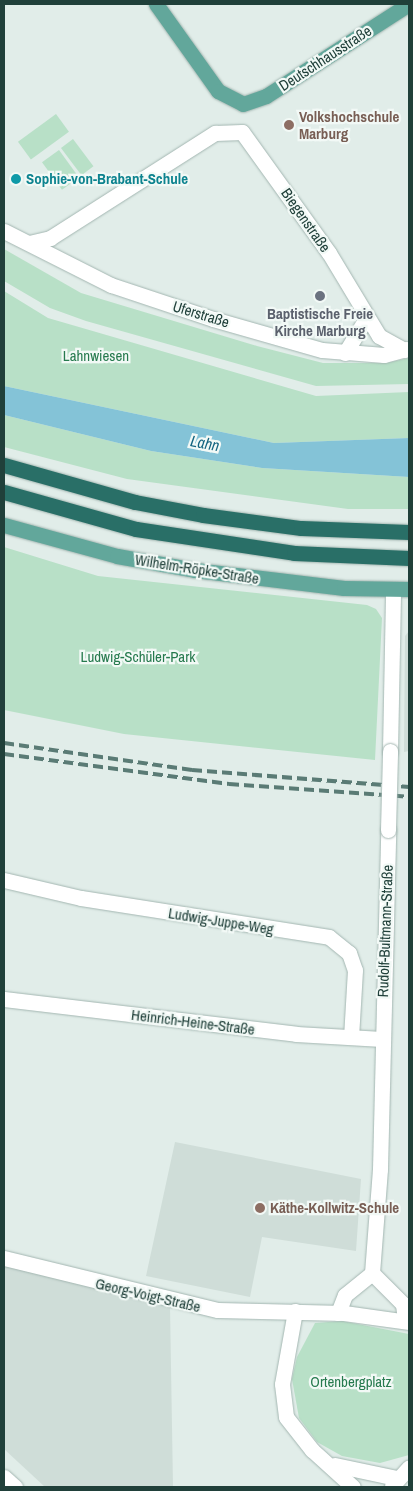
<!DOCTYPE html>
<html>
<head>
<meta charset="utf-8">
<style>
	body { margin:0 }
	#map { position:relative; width:413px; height:1491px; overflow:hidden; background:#e1ede9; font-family:"Archivo Narrow",sans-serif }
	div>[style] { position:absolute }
	.built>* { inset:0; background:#cfddd8 }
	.green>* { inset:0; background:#b8e0c7; transform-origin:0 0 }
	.water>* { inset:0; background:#84c3d7 }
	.roads { filter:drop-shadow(0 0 1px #a3b6b1) drop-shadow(0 0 1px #a3b6b1) }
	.minor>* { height:15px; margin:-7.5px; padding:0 7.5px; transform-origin:7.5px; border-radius:7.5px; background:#fff }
	.major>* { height:15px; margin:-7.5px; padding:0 7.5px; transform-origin:7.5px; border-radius:7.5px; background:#62a79b }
	.highway>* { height:15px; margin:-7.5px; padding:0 7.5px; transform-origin:7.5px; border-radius:7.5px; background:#296f67 }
	.rail>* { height:4px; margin-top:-2px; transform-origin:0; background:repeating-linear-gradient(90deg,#5a7b75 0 10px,transparent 0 15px) }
	.bridges { filter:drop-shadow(0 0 1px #a3b6b1) drop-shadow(0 0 1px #a3b6b1) }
	.minor-bridge>* { height:15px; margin:-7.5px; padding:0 7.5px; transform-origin:7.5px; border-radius:7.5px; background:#fff }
	.dots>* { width:14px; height:14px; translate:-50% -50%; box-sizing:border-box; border:2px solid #f2f9f6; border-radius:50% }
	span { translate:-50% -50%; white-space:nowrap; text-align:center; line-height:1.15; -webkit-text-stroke:4.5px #f2f9f6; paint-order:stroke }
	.street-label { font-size:15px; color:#20403a }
	.education-label { font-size:15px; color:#785e54; font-weight:700 }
	.left { translate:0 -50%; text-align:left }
	.culture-label { font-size:15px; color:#0d838f; font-weight:700 }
	.worship-label { font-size:15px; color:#5b616d; font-weight:700 }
	.park-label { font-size:15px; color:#267a4e }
	.water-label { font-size:16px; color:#146581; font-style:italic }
	.frame { position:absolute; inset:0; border:5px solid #20403a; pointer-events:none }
</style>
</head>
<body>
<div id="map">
	<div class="built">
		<i style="clip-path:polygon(409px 631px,409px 751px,404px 752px,405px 636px)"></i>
		<i style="clip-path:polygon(175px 1142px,361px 1179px,356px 1251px,262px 1237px,250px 1297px,146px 1276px)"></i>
		<i style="clip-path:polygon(4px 1265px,170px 1307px,173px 1487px,45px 1487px,4px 1449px)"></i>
	</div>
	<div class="green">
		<i style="left:56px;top:114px;width:22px;height:47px;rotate:54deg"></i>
		<i style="left:73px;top:139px;width:34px;height:15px;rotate:53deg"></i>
		<i style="left:59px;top:150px;width:34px;height:21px;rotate:54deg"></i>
		<i style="clip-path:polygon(4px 249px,81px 293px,257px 346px,323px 363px,386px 363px,409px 358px,409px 384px,316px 386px,86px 321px,50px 308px,4px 281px)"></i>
		<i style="clip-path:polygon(4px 291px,48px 318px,316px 396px,409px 392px,409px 438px,274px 443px,4px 386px)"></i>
		<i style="clip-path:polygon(4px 415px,151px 451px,262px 468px,409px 477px,409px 509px,348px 509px,127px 479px,4px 447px)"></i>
		<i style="clip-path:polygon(4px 547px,98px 576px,367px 605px,376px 609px,382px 618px,375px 760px,124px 734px,4px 710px)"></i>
		<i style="clip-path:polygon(342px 1321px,409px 1334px,409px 1455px,380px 1463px,342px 1456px,317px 1442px,299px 1418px,292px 1379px,297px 1357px,315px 1323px)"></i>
	</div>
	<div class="water">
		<i style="clip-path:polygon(4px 386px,274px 443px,409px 438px,409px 477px,262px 468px,151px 451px,4px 415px)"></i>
	</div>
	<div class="roads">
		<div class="minor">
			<i style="left:4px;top:231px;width:120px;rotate:26.8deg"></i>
			<i style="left:111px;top:285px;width:108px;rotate:18.4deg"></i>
			<i style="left:213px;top:319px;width:113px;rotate:15.9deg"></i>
			<i style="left:322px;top:350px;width:62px;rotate:4.6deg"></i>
			<i style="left:384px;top:355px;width:23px;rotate:-15deg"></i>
			<i style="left:29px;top:243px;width:22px;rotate:-13deg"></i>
			<i style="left:50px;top:238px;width:196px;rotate:-32.5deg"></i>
			<i style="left:215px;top:133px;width:27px;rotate:-2deg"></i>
			<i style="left:242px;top:132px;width:149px;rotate:54.3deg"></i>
			<i style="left:329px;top:253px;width:97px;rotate:58.9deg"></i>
			<i style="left:379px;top:336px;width:29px;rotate:29deg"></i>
			<i style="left:345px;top:353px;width:42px;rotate:-58.6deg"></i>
			<i style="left:390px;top:751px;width:162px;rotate:-88.9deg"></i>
			<i style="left:4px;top:880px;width:79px;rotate:13.2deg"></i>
			<i style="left:81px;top:898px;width:251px;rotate:8.9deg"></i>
			<i style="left:329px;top:937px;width:26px;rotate:39deg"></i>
			<i style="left:349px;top:953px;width:18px;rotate:71deg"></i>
			<i style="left:355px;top:970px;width:67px;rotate:93.4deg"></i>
			<i style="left:4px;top:999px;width:294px;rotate:6.8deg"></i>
			<i style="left:296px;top:1034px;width:86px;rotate:3.3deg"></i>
			<i style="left:4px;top:1258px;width:220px;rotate:13.7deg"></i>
			<i style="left:218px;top:1310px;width:126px;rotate:1.4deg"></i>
			<i style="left:344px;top:1313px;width:66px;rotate:7.9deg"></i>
			<i style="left:372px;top:1273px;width:44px;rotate:45deg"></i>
			<i style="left:403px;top:1304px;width:17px;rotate:83deg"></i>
			<i style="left:295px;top:1311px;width:74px;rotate:100.1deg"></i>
			<i style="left:282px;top:1384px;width:33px;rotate:83deg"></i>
			<i style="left:286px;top:1417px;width:42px;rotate:51.8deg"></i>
			<i style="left:312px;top:1450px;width:55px;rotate:42.1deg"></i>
			<i style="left:338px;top:1313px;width:19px;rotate:-69deg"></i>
			<i style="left:345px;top:1295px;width:35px;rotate:-39deg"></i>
			<i style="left:372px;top:1273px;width:104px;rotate:-85.6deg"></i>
			<i style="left:380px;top:1169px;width:339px;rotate:-88.6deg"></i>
			<i style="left:335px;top:1465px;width:62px;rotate:12deg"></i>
			<i style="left:4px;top:1477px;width:15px;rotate:42deg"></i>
			<i style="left:392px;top:1486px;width:25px;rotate:-48deg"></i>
		</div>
		<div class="major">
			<i style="left:156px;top:4px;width:107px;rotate:54.5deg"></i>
			<i style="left:218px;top:91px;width:28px;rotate:27deg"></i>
			<i style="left:243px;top:104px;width:24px;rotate:-19deg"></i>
			<i style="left:266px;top:96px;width:170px;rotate:-32.8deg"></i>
			<i style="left:4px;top:525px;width:117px;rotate:15.3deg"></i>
			<i style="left:117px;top:556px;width:79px;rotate:10.2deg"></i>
			<i style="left:195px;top:570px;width:150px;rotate:6.9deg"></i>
			<i style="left:344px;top:588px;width:65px;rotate:0.9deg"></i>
		</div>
		<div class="highway">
			<i style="left:4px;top:465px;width:136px;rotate:15.8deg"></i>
			<i style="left:135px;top:502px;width:69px;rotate:10.8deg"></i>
			<i style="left:203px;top:515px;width:99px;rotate:7.6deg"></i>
			<i style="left:301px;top:528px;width:108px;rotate:2.1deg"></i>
			<i style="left:4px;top:492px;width:137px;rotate:15.7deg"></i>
			<i style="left:136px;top:529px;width:160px;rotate:8.6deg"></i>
			<i style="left:294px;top:553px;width:115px;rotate:2.5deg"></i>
		</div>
	</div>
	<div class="rail">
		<i style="left:4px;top:743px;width:190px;rotate:8.2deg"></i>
		<i style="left:192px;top:770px;width:218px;rotate:4.5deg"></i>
		<i style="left:4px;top:754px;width:227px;rotate:7.6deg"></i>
		<i style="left:229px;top:784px;width:180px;rotate:4.1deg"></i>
	</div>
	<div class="bridges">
		<div class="minor-bridge">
			<i style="left:388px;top:830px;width:79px;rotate:-88.5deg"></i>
		</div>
	</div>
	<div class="dots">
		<i style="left:289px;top:125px;background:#8d6e63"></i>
		<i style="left:16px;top:179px;background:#0f9aa8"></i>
		<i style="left:320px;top:296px;background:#6b7280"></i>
		<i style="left:260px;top:1208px;background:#8d6e63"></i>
	</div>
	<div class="street-label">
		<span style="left:325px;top:58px;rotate:-33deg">Deutschhausstraße</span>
		<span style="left:306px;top:220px;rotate:55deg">Biegenstraße</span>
		<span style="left:201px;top:314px;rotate:17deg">Uferstraße</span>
		<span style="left:197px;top:569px;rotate:9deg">Wilhelm-Röpke-Straße</span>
		<span style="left:221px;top:921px;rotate:9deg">Ludwig-Juppe-Weg</span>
		<span style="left:385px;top:931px;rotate:-88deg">Rudolf-Bultmann-Straße</span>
		<span style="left:193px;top:1022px;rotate:7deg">Heinrich-Heine-Straße</span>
		<span style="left:148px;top:1295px;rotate:13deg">Georg-Voigt-Straße</span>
	</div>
	<div class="education-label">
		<span class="left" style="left:299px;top:125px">Volkshochschule<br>Marburg</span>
		<span class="left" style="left:270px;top:1208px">Käthe-Kollwitz-Schule</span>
	</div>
	<div class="culture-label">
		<span class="left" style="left:26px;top:179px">Sophie-von-Brabant-Schule</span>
	</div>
	<div class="worship-label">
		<span style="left:320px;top:322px">Baptistische Freie<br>Kirche Marburg</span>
	</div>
	<div class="park-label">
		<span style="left:96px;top:356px">Lahnwiesen</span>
		<span style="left:138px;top:657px">Ludwig-Schüler-Park</span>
		<span style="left:351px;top:1382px">Ortenbergplatz</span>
	</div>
	<div class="water-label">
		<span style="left:205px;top:443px;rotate:11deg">Lahn</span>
	</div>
	<div class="frame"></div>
</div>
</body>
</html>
